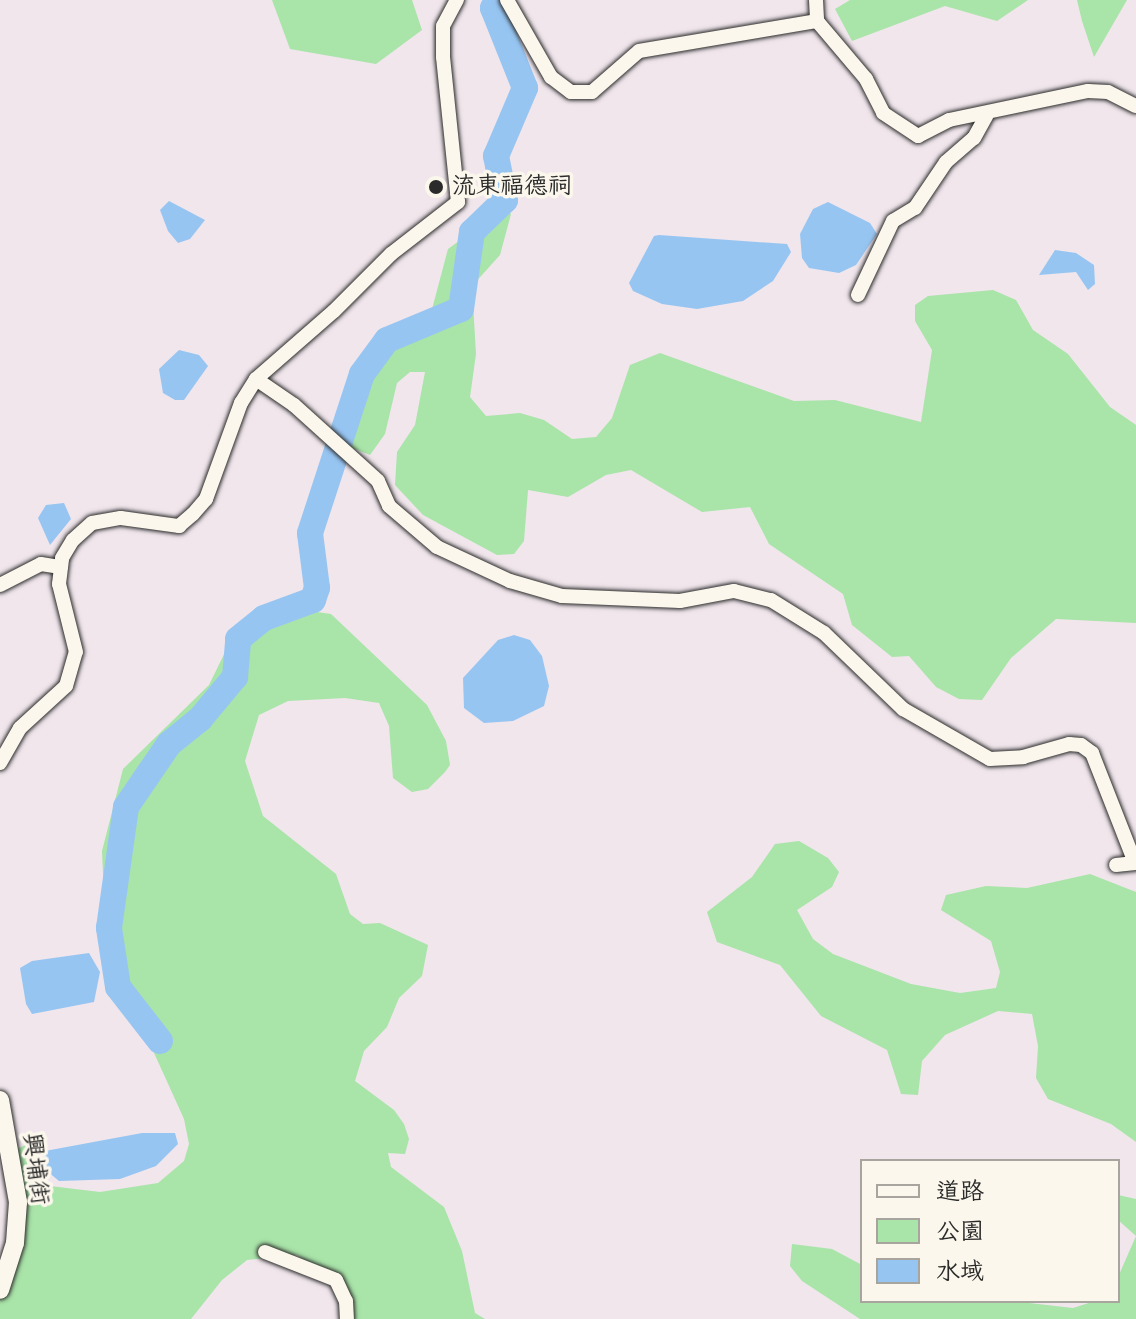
<!DOCTYPE html>
<html>
<head>
<meta charset="utf-8">
<style>
	body { margin:0 }
	#map { position:relative; width:1136px; height:1319px; overflow:hidden; background:#f0e6ec; font-family:"Architects Daughter","LXGW WenKai TC",sans-serif }
	div>[style] { position:absolute }
	.green>* { inset:0; background:#a9e4a9 }
	.water>* { inset:0; background:#97c5f2 }
	.river>* { height:26px; margin:-13px; padding:0 13px; transform-origin:13px; border-radius:13px; background:#97c5f2 }
	.roads { filter:drop-shadow(0 0 2px #2b2b2b) drop-shadow(0 0 2px #2b2b2b) }
	.minor>* { height:14px; margin:-7px; padding:0 7px; transform-origin:7px; border-radius:7px; background:#fbf7ec }
	.tertiary>* { height:18px; margin:-9px; padding:0 9px; transform-origin:9px; border-radius:9px; background:#fbf7ec }
	.dots>* { width:22px; height:22px; translate:-50% -50%; box-sizing:border-box; border:4px solid #fbf7ec; border-radius:50% }
	span { translate:-50% -50%; white-space:nowrap; text-align:center; line-height:1.15; -webkit-text-stroke:7px #fbf7ec; paint-order:stroke }
	.poi-label { font-size:24px; color:#2b2b2b }
	.left { translate:0 -50%; text-align:left }
	.street-label { font-size:24px; color:#2b2b2b }
	.legend { position:absolute; left:860px; top:1159px; width:260px; height:144px; box-sizing:border-box; background:#fbf7ec; border:2px solid #a8a59f; margin:0; padding:10px 14px; list-style:none; font-size:24px; color:#2b2b2b }
	.legend li { display:flex; align-items:center; gap:16px; height:40px }
	.legend b { width:40px; border:2px solid #a8a59f }
</style>
</head>
<body>
<div id="map">
	<div class="green">
		<i style="clip-path:polygon(272px 0,412px 0,422px 30px,376px 64px,290px 49px)"></i>
		<i style="clip-path:polygon(850px 0,1028px 0,997px 21px,945px 6px,852px 41px,835px 9px)"></i>
		<i style="clip-path:polygon(1077px 0,1127px 0,1094px 57px,1082px 21px)"></i>
		<i style="clip-path:polygon(504px 208px,511px 214px,500px 255px,472px 286px,476px 354px,470px 397px,486px 416px,520px 413px,544px 420px,572px 439px,596px 437px,612px 418px,630px 365px,660px 353px,794px 401px,835px 400px,921px 422px,932px 350px,915px 321px,915px 305px,928px 296px,993px 290px,1016px 300px,1033px 330px,1068px 354px,1110px 407px,1136px 425px,1136px 623px,1056px 619px,1011px 658px,982px 700px,959px 699px,936px 687px,909px 656px,892px 657px,852px 625px,843px 594px,769px 544px,750px 507px,702px 512px,631px 470px,606px 475px,568px 497px,528px 490px,524px 541px,514px 554px,497px 555px,423px 515px,395px 485px,397px 452px,415px 425px,425px 372px,410px 372px,397px 383px,385px 434px,370px 455px,347px 446px,348px 414px,379px 338px,427px 328px,448px 249px)"></i>
		<i style="clip-path:polygon(290px 608px,331px 614px,427px 705px,446px 741px,450px 765px,445px 772px,428px 789px,412px 792px,393px 778px,389px 726px,379px 703px,345px 698px,288px 701px,259px 715px,245px 761px,263px 816px,336px 874px,350px 914px,363px 924px,380px 923px,428px 945px,422px 976px,399px 998px,387px 1027px,364px 1051px,355px 1081px,394px 1110px,404px 1124px,409px 1139px,405px 1154px,388px 1153px,391px 1167px,444px 1207px,462px 1251px,475px 1313px,485px 1319px,342px 1319px,339px 1284px,297px 1255px,247px 1260px,222px 1280px,191px 1319px,0 1319px,0 1290px,11px 1244px,14px 1150px,28px 1144px,39px 1174px,50px 1186px,100px 1192px,158px 1183px,184px 1161px,189px 1144px,184px 1119px,116px 969px,105px 920px,102px 851px,123px 769px,209px 685px,232px 638px,258px 618px)"></i>
		<i style="clip-path:polygon(799px 841px,828px 858px,839px 872px,832px 887px,797px 910px,813px 939px,833px 954px,911px 984px,960px 993px,996px 988px,1000px 972px,991px 941px,941px 910px,946px 895px,986px 886px,1027px 888px,1090px 874px,1136px 892px,1136px 1142px,1111px 1124px,1048px 1099px,1036px 1078px,1038px 1046px,1032px 1014px,998px 1011px,945px 1035px,922px 1061px,918px 1095px,901px 1094px,887px 1050px,821px 1016px,780px 965px,717px 942px,707px 912px,752px 877px,775px 844px)"></i>
		<i style="clip-path:polygon(1118px 1195px,1136px 1199px,1136px 1236px,1118px 1220px)"></i>
		<i style="clip-path:polygon(1136px 1236px,1136px 1319px,860px 1319px,802px 1281px,790px 1266px,792px 1244px,832px 1249px,862px 1265px,862px 1301px,1011px 1301px,1073px 1308px,1095px 1301px,1118px 1301px,1118px 1277px)"></i>
	</div>
	<div class="water">
		<i style="clip-path:polygon(169px 201px,205px 220px,190px 239px,178px 243px,168px 231px,160px 210px)"></i>
		<i style="clip-path:polygon(828px 202px,870px 223px,877px 234px,856px 265px,839px 273px,809px 268px,802px 258px,800px 234px,813px 209px)"></i>
		<i style="clip-path:polygon(659px 235px,787px 244px,791px 252px,773px 281px,743px 301px,697px 309px,662px 304px,633px 291px,629px 283px,654px 236px)"></i>
		<i style="clip-path:polygon(1055px 250px,1076px 253px,1094px 265px,1095px 284px,1088px 290px,1076px 272px,1039px 275px)"></i>
		<i style="clip-path:polygon(179px 350px,199px 355px,208px 366px,184px 400px,175px 400px,163px 393px,159px 369px)"></i>
		<i style="clip-path:polygon(64px 503px,71px 519px,50px 545px,38px 518px,46px 505px)"></i>
		<i style="clip-path:polygon(514px 635px,530px 640px,542px 656px,549px 686px,544px 706px,513px 721px,484px 723px,464px 708px,463px 678px,498px 640px)"></i>
		<i style="clip-path:polygon(89px 953px,100px 972px,94px 1002px,32px 1014px,26px 1004px,20px 968px,32px 961px)"></i>
		<i style="clip-path:polygon(142px 1133px,175px 1133px,178px 1144px,156px 1166px,120px 1179px,59px 1181px,47px 1171px,45px 1151px)"></i>
	</div>
	<div class="river">
		<i style="left:160px;top:1041px;width:68px;rotate:-127.9deg"></i>
		<i style="left:118px;top:987px;width:60px;rotate:-98.7deg"></i>
		<i style="left:109px;top:928px;width:122px;rotate:-82deg"></i>
		<i style="left:126px;top:807px;width:76px;rotate:-55.7deg"></i>
		<i style="left:169px;top:744px;width:40px;rotate:-39deg"></i>
		<i style="left:200px;top:719px;width:55px;rotate:-50.2deg"></i>
		<i style="left:235px;top:677px;width:38px;rotate:-85deg"></i>
		<i style="left:238px;top:639px;width:33px;rotate:-39deg"></i>
		<i style="left:264px;top:618px;width:52px;rotate:-20.2deg"></i>
		<i style="left:313px;top:600px;width:13px;rotate:-72deg"></i>
		<i style="left:317px;top:588px;width:55px;rotate:-97.3deg"></i>
		<i style="left:310px;top:533px;width:167px;rotate:-71.9deg"></i>
		<i style="left:362px;top:374px;width:42px;rotate:-53.7deg"></i>
		<i style="left:387px;top:340px;width:80px;rotate:-22.7deg"></i>
		<i style="left:461px;top:309px;width:78px;rotate:-81.9deg"></i>
		<i style="left:472px;top:232px;width:46px;rotate:-44.1deg"></i>
		<i style="left:505px;top:200px;width:45px;rotate:-101.6deg"></i>
		<i style="left:496px;top:156px;width:74px;rotate:-66.9deg"></i>
		<i style="left:525px;top:88px;width:86px;rotate:-111.8deg"></i>
		<i style="left:493px;top:8px;width:9px;rotate:-58deg"></i>
	</div>
	<div class="roads">
		<div class="minor">
			<i style="left:507px;top:0;width:89px;rotate:60.3deg"></i>
			<i style="left:551px;top:77px;width:25px;rotate:37deg"></i>
			<i style="left:571px;top:92px;width:21px"></i>
			<i style="left:592px;top:92px;width:62px;rotate:-41.1deg"></i>
			<i style="left:639px;top:51px;width:181px;rotate:-9.6deg"></i>
			<i style="left:816px;top:0;width:21px;rotate:87deg"></i>
			<i style="left:817px;top:21px;width:76px;rotate:49.8deg"></i>
			<i style="left:866px;top:79px;width:38px;rotate:63deg"></i>
			<i style="left:883px;top:113px;width:42px;rotate:33.3deg"></i>
			<i style="left:918px;top:136px;width:35px;rotate:-27deg"></i>
			<i style="left:949px;top:120px;width:142px;rotate:-11.8deg"></i>
			<i style="left:1088px;top:91px;width:20px;rotate:3deg"></i>
			<i style="left:1108px;top:92px;width:31px;rotate:27deg"></i>
			<i style="left:858px;top:295px;width:82px;rotate:-64.7deg"></i>
			<i style="left:893px;top:221px;width:26px;rotate:-31deg"></i>
			<i style="left:915px;top:208px;width:55px;rotate:-56deg"></i>
			<i style="left:946px;top:162px;width:37px;rotate:-41deg"></i>
			<i style="left:974px;top:138px;width:26px;rotate:-61deg"></i>
			<i style="left:256px;top:379px;width:46px;rotate:34.4deg"></i>
			<i style="left:294px;top:405px;width:113px;rotate:42.1deg"></i>
			<i style="left:378px;top:481px;width:27px;rotate:66deg"></i>
			<i style="left:389px;top:506px;width:63px;rotate:40.5deg"></i>
			<i style="left:437px;top:547px;width:81px;rotate:25deg"></i>
			<i style="left:510px;top:581px;width:54px;rotate:16.1deg"></i>
			<i style="left:562px;top:596px;width:118px;rotate:2.4deg"></i>
			<i style="left:680px;top:601px;width:55px;rotate:-10.5deg"></i>
			<i style="left:734px;top:591px;width:38px;rotate:14deg"></i>
			<i style="left:771px;top:600px;width:62px;rotate:31.9deg"></i>
			<i style="left:824px;top:633px;width:110px;rotate:43.9deg"></i>
			<i style="left:903px;top:709px;width:100px;rotate:29.9deg"></i>
			<i style="left:990px;top:759px;width:33px;rotate:-3deg"></i>
			<i style="left:1023px;top:757px;width:48px;rotate:-15.8deg"></i>
			<i style="left:1069px;top:744px;width:12px;rotate:5deg"></i>
			<i style="left:1081px;top:745px;width:14px;rotate:36deg"></i>
			<i style="left:1092px;top:753px;width:118px;rotate:68.6deg"></i>
			<i style="left:1135px;top:863px;width:19px;rotate:174deg"></i>
			<i style="left:0;top:585px;width:46px;rotate:-27.1deg"></i>
			<i style="left:41px;top:564px;width:20px;rotate:9deg"></i>
			<i style="left:0;top:763px;width:40px;rotate:-60.3deg"></i>
			<i style="left:20px;top:728px;width:62px;rotate:-42.4deg"></i>
			<i style="left:66px;top:686px;width:35px;rotate:-74deg"></i>
			<i style="left:76px;top:652px;width:70px;rotate:-104deg"></i>
			<i style="left:59px;top:584px;width:26px;rotate:-83deg"></i>
			<i style="left:62px;top:558px;width:21px;rotate:-59deg"></i>
			<i style="left:73px;top:540px;width:25px;rotate:-42deg"></i>
			<i style="left:92px;top:523px;width:29px;rotate:-10deg"></i>
			<i style="left:121px;top:518px;width:59px;rotate:7.9deg"></i>
			<i style="left:179px;top:526px;width:18px;rotate:-41deg"></i>
			<i style="left:193px;top:514px;width:20px;rotate:-49deg"></i>
			<i style="left:206px;top:499px;width:102px;rotate:-70deg"></i>
			<i style="left:241px;top:403px;width:28px;rotate:-58deg"></i>
			<i style="left:256px;top:379px;width:103px;rotate:-41.1deg"></i>
			<i style="left:334px;top:311px;width:81px;rotate:-45deg"></i>
			<i style="left:391px;top:254px;width:85px;rotate:-37.8deg"></i>
			<i style="left:458px;top:202px;width:146px;rotate:-95.9deg"></i>
			<i style="left:443px;top:57px;width:31px;rotate:-90deg"></i>
			<i style="left:443px;top:26px;width:30px;rotate:-62deg"></i>
			<i style="left:265px;top:1252px;width:76px;rotate:21.5deg"></i>
			<i style="left:336px;top:1280px;width:23px;rotate:65deg"></i>
			<i style="left:346px;top:1301px;width:18px;rotate:87deg"></i>
		</div>
		<div class="tertiary">
			<i style="left:0;top:1100px;width:104px;rotate:80deg"></i>
			<i style="left:18px;top:1202px;width:41px;rotate:94.2deg"></i>
			<i style="left:15px;top:1243px;width:49px;rotate:107.7deg"></i>
		</div>
	</div>
	<div class="dots">
		<i style="left:436px;top:187px;background:#2b2b2b"></i>
	</div>
	<div class="poi-label">
		<span class="left" style="left:452px;top:187px">流東福德祠</span>
	</div>
	<div class="street-label">
		<span style="left:35px;top:1169px;rotate:83deg">興埔街</span>
	</div>
	<ul class="legend">
	<li><b style="height:10px;background:#fbf7ec"></b>道路</li>
	<li><b style="height:22px;background:#a9e4a9"></b>公園</li>
	<li><b style="height:22px;background:#97c5f2"></b>水域</li>
	</ul>
</div>
</body>
</html>
